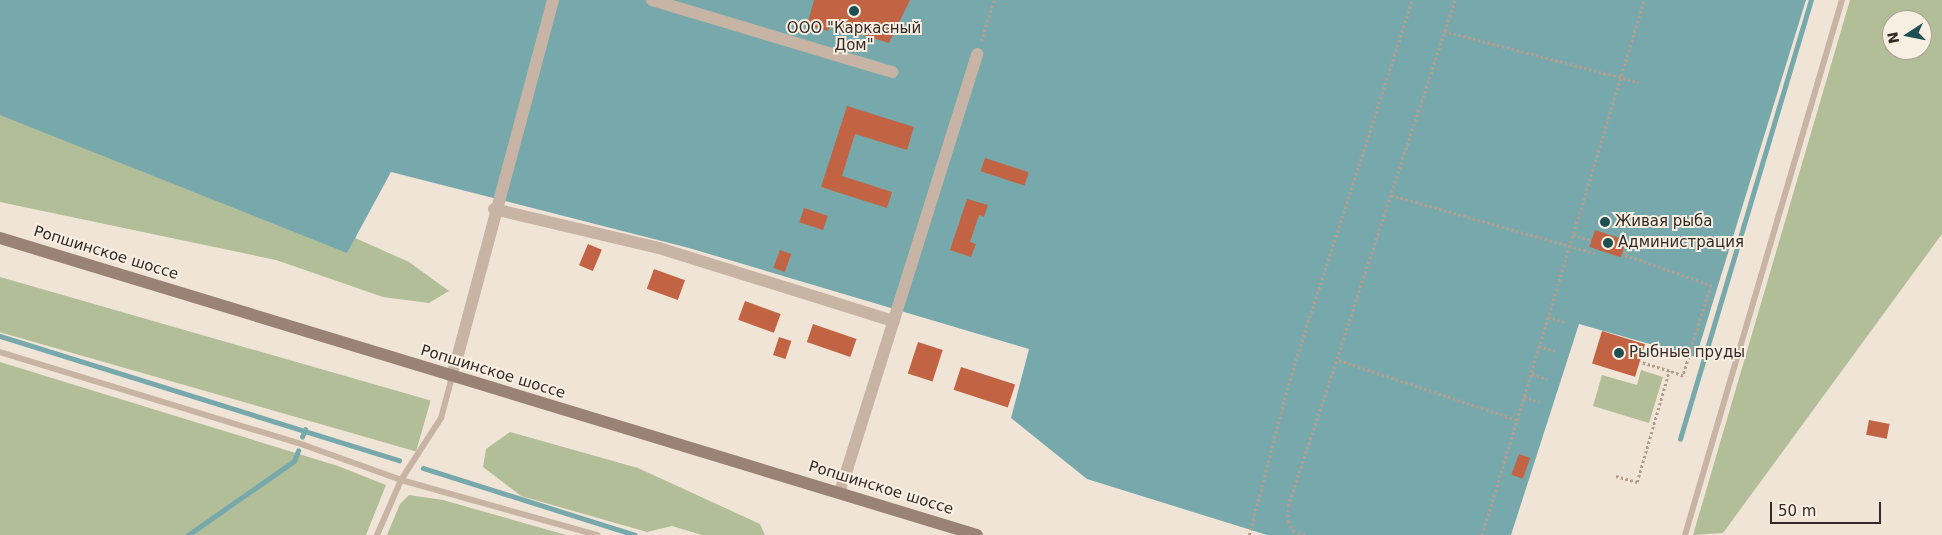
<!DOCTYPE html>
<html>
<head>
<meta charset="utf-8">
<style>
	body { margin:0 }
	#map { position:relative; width:1942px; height:535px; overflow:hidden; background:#f0e4d7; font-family:"DejaVu Sans",sans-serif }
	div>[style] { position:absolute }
	.green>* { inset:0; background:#b1be98; transform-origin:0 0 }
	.water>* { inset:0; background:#77a9ac }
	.stream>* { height:4.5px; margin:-2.25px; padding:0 2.25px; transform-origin:2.25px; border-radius:2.25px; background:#77a9ac }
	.building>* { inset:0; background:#c26343; transform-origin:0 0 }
	.path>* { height:2.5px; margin-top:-1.25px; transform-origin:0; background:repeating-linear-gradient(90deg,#b39e8e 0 2.5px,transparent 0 5px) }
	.lane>* { height:6px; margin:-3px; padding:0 3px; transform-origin:3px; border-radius:3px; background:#c7b4a4 }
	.street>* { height:12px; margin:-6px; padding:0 6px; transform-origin:6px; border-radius:6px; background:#c7b4a4 }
	.secondary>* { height:12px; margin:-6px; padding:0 6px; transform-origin:6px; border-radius:6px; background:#9a8376 }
	.dots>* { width:14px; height:14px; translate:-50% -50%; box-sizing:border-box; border:2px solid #f8efe3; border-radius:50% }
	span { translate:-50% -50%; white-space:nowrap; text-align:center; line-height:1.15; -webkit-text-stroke:4px #f8efe3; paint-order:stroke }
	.poi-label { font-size:15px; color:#332a25 }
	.left { translate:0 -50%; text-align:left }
	.street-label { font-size:15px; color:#332a25 }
	.north { position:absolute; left:1882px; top:10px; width:50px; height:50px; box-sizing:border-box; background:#f8efe3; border:1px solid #a9a097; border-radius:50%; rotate:259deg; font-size:14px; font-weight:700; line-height:20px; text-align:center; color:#332a25 }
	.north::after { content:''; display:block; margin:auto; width:18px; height:22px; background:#1d4f53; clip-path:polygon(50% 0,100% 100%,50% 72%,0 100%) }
	.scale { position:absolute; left:1770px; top:502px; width:111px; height:22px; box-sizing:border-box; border:2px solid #332a25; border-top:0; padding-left:6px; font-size:15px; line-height:18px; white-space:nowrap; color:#332a25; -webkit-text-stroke:4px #f8efe3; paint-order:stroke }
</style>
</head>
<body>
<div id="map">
	<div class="green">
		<i style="clip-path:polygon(0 0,335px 229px,409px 262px,449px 291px,429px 303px,383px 297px,276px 260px,0 202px)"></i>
		<i style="clip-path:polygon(evenodd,1850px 0,1942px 0,1942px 234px,1723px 533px,1693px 535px,1850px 0,1892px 20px,1922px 20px,1922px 50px,1892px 50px,1892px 20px)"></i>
		<i style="left:0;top:277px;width:448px;height:53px;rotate:16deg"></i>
		<i style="clip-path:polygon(0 362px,338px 466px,386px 485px,366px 535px,0 535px)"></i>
		<i style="clip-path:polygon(1641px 370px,1663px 377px,1649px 423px,1593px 406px,1602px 375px,1637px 385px)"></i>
		<i style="clip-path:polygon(510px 432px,638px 468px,760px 524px,765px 535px,702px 535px,672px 526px,647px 532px,521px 496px,483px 467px,486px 449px)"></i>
		<i style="clip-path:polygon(409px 495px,443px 500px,566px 535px,387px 535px,400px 504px)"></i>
	</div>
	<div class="water">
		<i style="clip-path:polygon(0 0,1806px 0,1696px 357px,1579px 324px,1511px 535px,1267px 535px,1087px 479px,1011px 418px,1029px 349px,689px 248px,391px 172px,347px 253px,0 115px)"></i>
	</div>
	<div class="stream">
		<i style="left:0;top:336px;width:418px;rotate:17.3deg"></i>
		<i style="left:302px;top:437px;width:8px;rotate:-67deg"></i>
		<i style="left:1680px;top:439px;width:458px;rotate:-73.4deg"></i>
		<i style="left:423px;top:468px;width:222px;rotate:17.5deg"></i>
		<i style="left:188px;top:535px;width:129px;rotate:-34.9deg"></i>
		<i style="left:294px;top:461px;width:11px;rotate:-68deg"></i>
	</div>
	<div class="building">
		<i style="clip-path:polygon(814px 0,910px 0,889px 43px,830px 25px,828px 31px,807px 25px)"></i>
		<i style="clip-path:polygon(847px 106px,914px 127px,907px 150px,855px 134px,842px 176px,892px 192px,887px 208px,821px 187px)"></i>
		<i style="left:985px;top:158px;width:46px;height:14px;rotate:18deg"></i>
		<i style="clip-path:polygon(967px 199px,988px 205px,984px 217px,979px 215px,970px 242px,976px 244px,971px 257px,950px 250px)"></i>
		<i style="left:804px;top:208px;width:25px;height:15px;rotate:18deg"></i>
		<i style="left:1595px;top:230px;width:33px;height:18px;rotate:18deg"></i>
		<i style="left:588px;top:244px;width:15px;height:23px;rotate:23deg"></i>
		<i style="left:780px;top:250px;width:12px;height:19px;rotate:20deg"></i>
		<i style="left:654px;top:269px;width:33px;height:21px;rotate:20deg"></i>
		<i style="left:745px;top:301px;width:38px;height:20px;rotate:20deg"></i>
		<i style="left:813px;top:324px;width:46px;height:19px;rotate:19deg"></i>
		<i style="left:1602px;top:331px;width:45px;height:34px;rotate:17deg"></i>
		<i style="left:779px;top:337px;width:13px;height:19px;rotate:18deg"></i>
		<i style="left:918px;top:342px;width:26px;height:33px;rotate:18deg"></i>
		<i style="left:961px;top:367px;width:57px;height:24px;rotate:18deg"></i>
		<i style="left:1869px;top:420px;width:21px;height:15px;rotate:11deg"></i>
		<i style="left:1519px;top:454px;width:12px;height:22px;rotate:20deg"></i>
	</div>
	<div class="path">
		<i style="left:1444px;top:31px;width:201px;rotate:14.7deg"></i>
		<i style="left:981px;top:41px;width:43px;rotate:-72.4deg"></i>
		<i style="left:1391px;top:195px;width:212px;rotate:15.9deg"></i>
		<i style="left:1573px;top:235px;width:19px;rotate:16deg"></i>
		<i style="left:1624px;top:245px;width:4px;rotate:27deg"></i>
		<i style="left:1628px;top:247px;width:9px;rotate:111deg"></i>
		<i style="left:1625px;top:255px;width:91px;rotate:19.2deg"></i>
		<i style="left:1711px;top:285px;width:95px;rotate:107.1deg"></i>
		<i style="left:1683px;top:376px;width:15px;rotate:-160deg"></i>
		<i style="left:1548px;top:317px;width:18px;rotate:16deg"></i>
		<i style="left:1539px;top:346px;width:17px;rotate:17deg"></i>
		<i style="left:1339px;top:360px;width:188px;rotate:18.6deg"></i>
		<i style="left:1532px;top:374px;width:16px;rotate:18deg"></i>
		<i style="left:1524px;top:397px;width:16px;rotate:18deg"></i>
		<i style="left:1616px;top:476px;width:22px;rotate:16deg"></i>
		<i style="left:1637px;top:482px;width:116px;rotate:-73.9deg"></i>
		<i style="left:1669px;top:371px;width:30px;rotate:-163deg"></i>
		<i style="left:1249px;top:535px;width:165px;rotate:-75.3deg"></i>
		<i style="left:1291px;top:375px;width:394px;rotate:-72.1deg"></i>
		<i style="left:1305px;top:535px;width:11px;rotate:-165deg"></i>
		<i style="left:1294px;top:532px;width:12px;rotate:-121deg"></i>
		<i style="left:1288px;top:522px;width:16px;rotate:-90deg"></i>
		<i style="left:1288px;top:506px;width:533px;rotate:-71.74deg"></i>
		<i style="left:1482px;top:535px;width:559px;rotate:-73.15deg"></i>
	</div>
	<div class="lane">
		<i style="left:0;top:352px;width:318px;rotate:17deg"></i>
		<i style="left:304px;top:445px;width:103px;rotate:19.8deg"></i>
		<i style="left:401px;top:480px;width:204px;rotate:15.7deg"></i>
		<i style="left:377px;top:535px;width:60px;rotate:-66.4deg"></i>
		<i style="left:401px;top:480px;width:74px;rotate:-57.2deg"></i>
		<i style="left:441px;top:418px;width:42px;rotate:-75deg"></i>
		<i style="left:1685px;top:535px;width:558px;rotate:-73.65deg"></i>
	</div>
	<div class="street">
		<i style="left:652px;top:0;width:251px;rotate:16.7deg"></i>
		<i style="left:494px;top:209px;width:170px;rotate:13.3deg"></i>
		<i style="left:659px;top:248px;width:246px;rotate:17.3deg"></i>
		<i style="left:452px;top:377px;width:390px;rotate:-75deg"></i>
		<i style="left:840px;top:492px;width:459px;rotate:-72.6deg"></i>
	</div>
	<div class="secondary">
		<i style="left:0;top:238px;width:1021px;rotate:16.91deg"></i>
	</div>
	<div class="dots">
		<i style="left:854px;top:11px;background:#1d4f53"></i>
		<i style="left:1605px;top:222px;background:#1d4f53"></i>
		<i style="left:1608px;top:243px;background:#1d4f53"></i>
		<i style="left:1619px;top:353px;background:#1d4f53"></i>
	</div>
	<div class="poi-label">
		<span style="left:854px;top:37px">ООО "Каркасный<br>Дом"</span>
		<span class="left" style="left:1615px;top:222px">Живая рыба</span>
		<span class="left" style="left:1618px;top:243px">Администрация</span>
		<span class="left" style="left:1629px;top:353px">Рыбные пруды</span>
	</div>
	<div class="street-label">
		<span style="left:106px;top:253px;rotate:17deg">Ропшинское шоссе</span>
		<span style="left:493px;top:372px;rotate:17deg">Ропшинское шоссе</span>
		<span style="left:881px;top:488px;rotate:17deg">Ропшинское шоссе</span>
	</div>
	<div class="north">N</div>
	<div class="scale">50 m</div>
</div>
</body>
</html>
